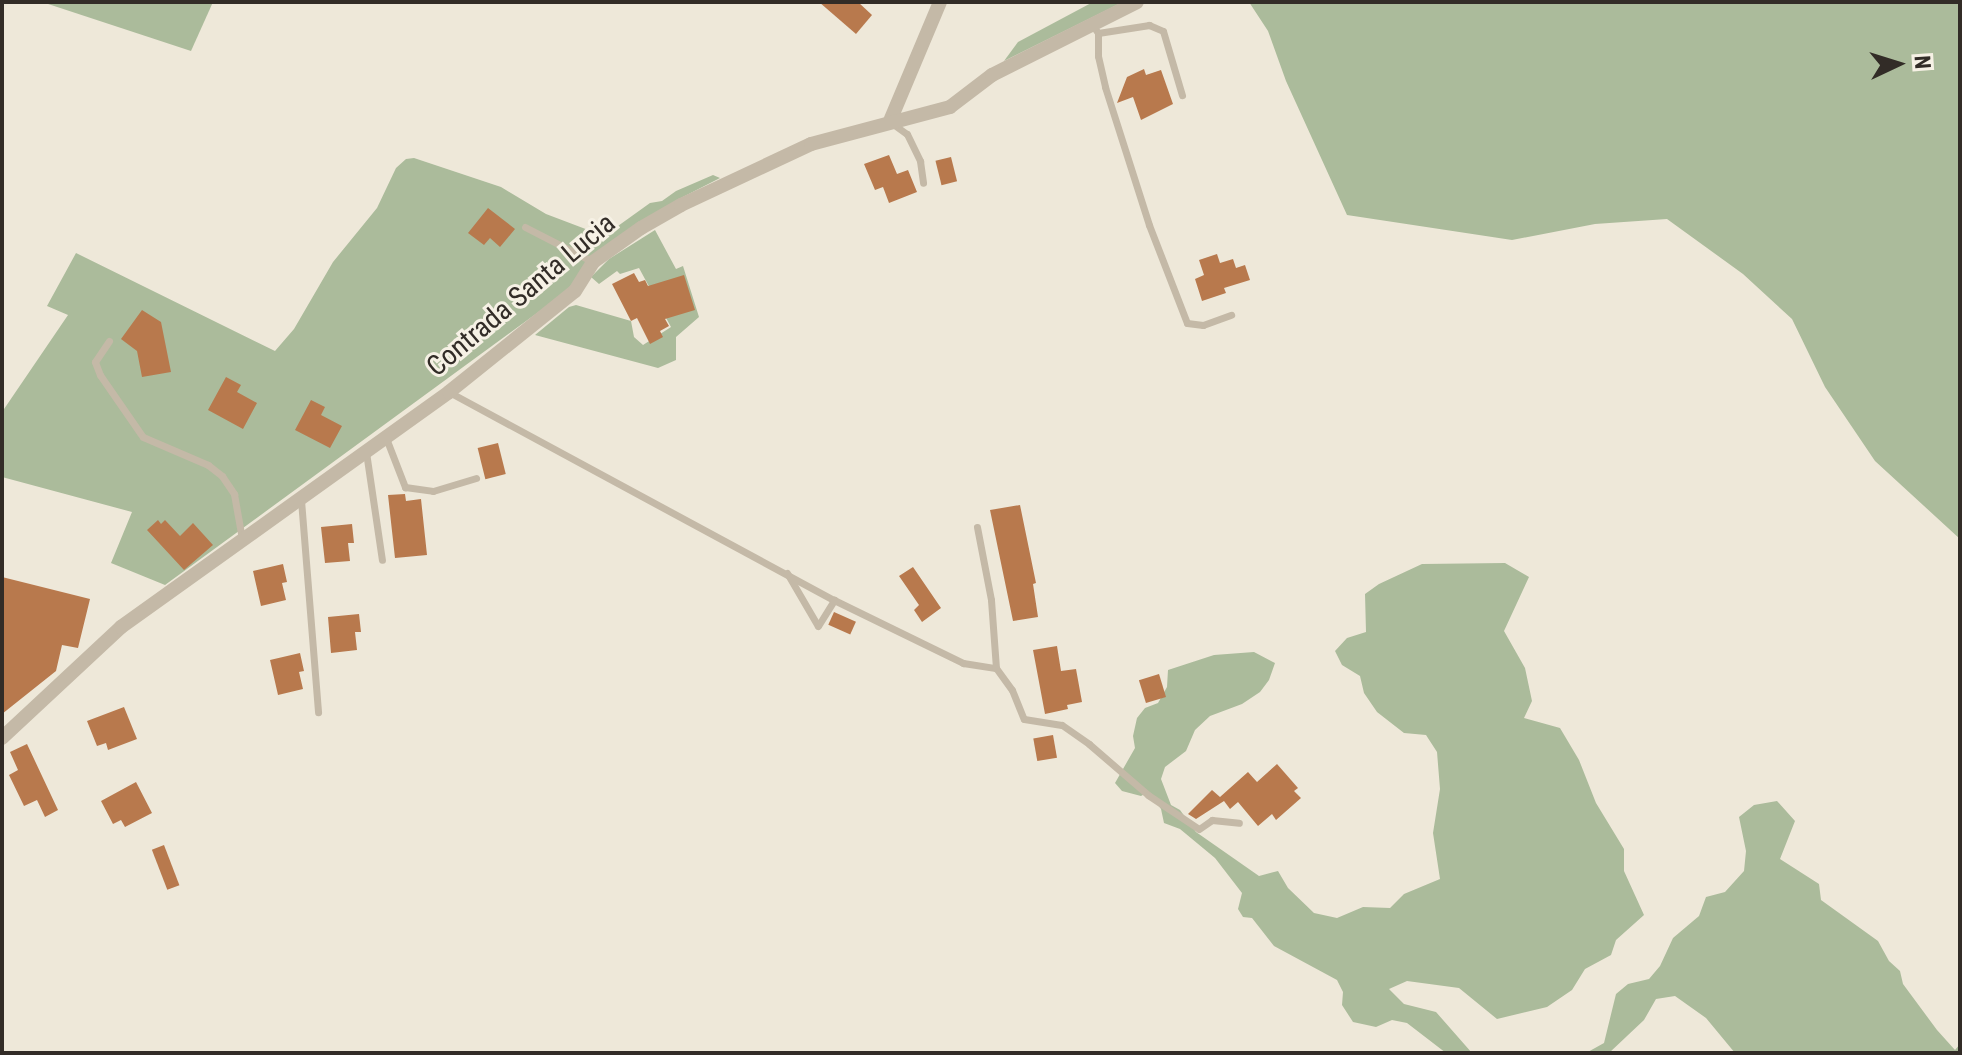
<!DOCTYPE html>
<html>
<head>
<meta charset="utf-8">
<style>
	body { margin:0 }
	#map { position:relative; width:1962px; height:1055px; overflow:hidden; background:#eee8d9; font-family:"Roboto Condensed",sans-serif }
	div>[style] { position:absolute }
	.green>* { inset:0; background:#abbb9b }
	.building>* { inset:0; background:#b8794d; transform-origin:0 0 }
	.lane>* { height:7px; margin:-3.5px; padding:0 3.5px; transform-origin:3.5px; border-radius:3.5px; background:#c4b9a7 }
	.street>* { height:14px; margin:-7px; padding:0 7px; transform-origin:7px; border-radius:7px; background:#c4b9a7 }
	span { translate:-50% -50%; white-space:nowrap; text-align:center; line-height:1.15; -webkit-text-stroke:6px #f6f1e5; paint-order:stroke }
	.street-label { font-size:28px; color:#322c27 }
	.frame { position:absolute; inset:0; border:4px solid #322c27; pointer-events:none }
	.north { position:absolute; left:1858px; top:24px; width:80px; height:80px; -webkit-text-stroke:6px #f6f1e5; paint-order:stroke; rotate:86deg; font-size:22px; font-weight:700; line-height:32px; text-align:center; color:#322c27 }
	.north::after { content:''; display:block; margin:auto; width:28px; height:36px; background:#322c27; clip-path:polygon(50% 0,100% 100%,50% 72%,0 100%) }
</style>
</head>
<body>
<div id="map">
	<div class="green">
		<i style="clip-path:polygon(42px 2px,213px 2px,191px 51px)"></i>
		<i style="clip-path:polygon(1093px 2px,1123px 2px,1004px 61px,1018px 42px)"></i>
		<i style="clip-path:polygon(1249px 2px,1960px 2px,1960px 539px,1875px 461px,1825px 387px,1792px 319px,1743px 274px,1667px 219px,1595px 224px,1512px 240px,1347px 215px,1286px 81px,1268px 31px)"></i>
		<i style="clip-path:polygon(414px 158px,501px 187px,546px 214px,604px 236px,650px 203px,662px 201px,676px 191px,713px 175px,720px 178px,677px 200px,570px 289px,165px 585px,111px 563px,132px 512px,2px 477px,2px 412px,68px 315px,47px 306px,76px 253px,275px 351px,294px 329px,333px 262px,377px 208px,396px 168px,406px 159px)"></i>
		<i style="clip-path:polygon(655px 230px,676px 269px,683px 266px,699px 317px,676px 337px,676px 360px,658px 368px,535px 335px,569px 307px,576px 305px,631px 321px,634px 337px,643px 345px,671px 327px,639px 268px,620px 274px,617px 271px,599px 284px,591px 277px,609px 259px)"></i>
		<i style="clip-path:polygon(1505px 563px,1529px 577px,1504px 631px,1525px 668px,1532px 701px,1524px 718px,1560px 728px,1579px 760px,1596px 803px,1624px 849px,1624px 871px,1644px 915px,1616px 940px,1611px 955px,1585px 969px,1572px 990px,1547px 1007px,1497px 1019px,1459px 988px,1407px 981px,1389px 989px,1404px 1004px,1436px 1012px,1472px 1053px,1446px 1053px,1407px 1023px,1392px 1020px,1376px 1027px,1353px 1022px,1342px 1005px,1343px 992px,1337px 980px,1274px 946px,1252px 918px,1243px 917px,1238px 909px,1242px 893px,1215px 858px,1180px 829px,1164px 823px,1161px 809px,1148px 792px,1141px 796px,1122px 791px,1115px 783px,1135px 748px,1133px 736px,1137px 718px,1145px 708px,1158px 703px,1167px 687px,1168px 670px,1214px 655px,1254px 652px,1275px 663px,1269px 680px,1260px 692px,1242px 704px,1210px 716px,1195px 730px,1186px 751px,1165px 767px,1161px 779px,1171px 805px,1180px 810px,1196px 832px,1259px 876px,1278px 871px,1288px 888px,1314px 913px,1337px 918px,1363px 907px,1390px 908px,1404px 894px,1440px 879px,1433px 833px,1440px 789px,1437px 752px,1426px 735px,1404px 733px,1377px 712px,1364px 693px,1360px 676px,1342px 665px,1335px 651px,1347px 638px,1366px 632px,1365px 594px,1379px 584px,1422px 564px)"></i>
		<i style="clip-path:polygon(1777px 801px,1795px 821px,1780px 859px,1819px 884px,1821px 900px,1878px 941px,1889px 961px,1900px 971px,1903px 984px,1937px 1030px,1955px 1050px,1960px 1044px,1960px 1053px,1735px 1053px,1706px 1018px,1675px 996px,1656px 999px,1644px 1020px,1609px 1053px,1586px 1053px,1604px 1043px,1616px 994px,1628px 984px,1649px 979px,1660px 966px,1673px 938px,1699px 916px,1706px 897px,1725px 892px,1744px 871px,1746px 851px,1739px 817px,1754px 805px)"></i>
	</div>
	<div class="building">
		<i style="clip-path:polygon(819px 2px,858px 2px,872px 15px,856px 34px)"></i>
		<i style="clip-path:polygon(1144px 69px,1146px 75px,1161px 70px,1173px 104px,1141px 120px,1133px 97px,1117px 103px,1127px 77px)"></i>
		<i style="clip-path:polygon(889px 155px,897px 174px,908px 170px,917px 192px,889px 203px,883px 187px,875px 190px,864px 164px)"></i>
		<i style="left:951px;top:157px;width:25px;height:16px;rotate:76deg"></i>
		<i style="clip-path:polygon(488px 208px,515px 229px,500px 247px,490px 238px,484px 245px,468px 233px)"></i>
		<i style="clip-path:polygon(1217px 254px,1220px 263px,1233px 259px,1236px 268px,1245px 265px,1250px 280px,1224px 288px,1226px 293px,1202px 301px,1195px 279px,1204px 275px,1199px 260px)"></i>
		<i style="clip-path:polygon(634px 273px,639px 282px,645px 280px,648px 286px,684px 275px,695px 310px,665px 319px,669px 326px,660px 331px,663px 337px,650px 344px,637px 318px,631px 321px,612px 284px)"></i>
		<i style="clip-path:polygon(142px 310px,161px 322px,171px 372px,142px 377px,137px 351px,121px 339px)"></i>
		<i style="clip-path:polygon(226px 377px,241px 385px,237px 392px,257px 403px,243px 429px,208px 410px)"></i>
		<i style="clip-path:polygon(311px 400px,325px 407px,321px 415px,342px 426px,330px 448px,295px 430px)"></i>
		<i style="left:498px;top:443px;width:32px;height:21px;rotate:76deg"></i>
		<i style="clip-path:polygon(405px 494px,406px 501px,421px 499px,427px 555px,395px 558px,388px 495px)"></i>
		<i style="clip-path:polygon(1020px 505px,1036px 583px,1033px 584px,1038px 617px,1013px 621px,990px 510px)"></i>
		<i style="clip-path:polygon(158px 520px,161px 524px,165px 520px,180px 536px,193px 523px,213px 545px,184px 570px,147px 530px)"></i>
		<i style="clip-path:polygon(352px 524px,354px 543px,348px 543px,350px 561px,325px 563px,321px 527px)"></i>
		<i style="clip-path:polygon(283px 564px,287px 582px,282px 583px,286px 600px,261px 606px,253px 571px)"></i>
		<i style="clip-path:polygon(913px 567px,941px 608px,922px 622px,914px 610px,919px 605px,899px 576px)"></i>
		<i style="clip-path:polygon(2px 577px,90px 599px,78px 648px,62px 645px,56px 671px,2px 714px)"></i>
		<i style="left:834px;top:612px;width:24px;height:14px;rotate:24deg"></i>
		<i style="clip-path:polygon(359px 614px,361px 632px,355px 632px,357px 650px,331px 653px,328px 617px)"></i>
		<i style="clip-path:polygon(1057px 646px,1061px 671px,1076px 669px,1082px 702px,1067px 705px,1068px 709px,1045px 714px,1033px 650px)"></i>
		<i style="clip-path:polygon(300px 653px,304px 671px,299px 672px,303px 689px,278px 695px,270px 660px)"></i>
		<i style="left:1159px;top:674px;width:24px;height:21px;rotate:73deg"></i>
		<i style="clip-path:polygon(124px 707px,137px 739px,108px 750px,106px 743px,97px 746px,87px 721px)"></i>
		<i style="left:1053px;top:735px;width:23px;height:20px;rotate:80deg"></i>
		<i style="clip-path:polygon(27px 744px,58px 810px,45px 817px,37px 800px,24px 806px,9px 775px,18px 770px,10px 752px)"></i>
		<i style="clip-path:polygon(1277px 764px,1298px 788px,1294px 791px,1301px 798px,1276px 820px,1272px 814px,1258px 826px,1238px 802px,1230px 809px,1224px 801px,1196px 819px,1188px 814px,1212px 790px,1220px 797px,1248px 772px,1257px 782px)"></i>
		<i style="clip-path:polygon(136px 782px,152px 813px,125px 827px,121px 820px,113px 824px,101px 801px)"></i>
		<i style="left:164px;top:845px;width:43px;height:13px;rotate:69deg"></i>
	</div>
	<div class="lane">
		<i style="left:1093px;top:26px;width:9px;rotate:54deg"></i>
		<i style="left:1098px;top:33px;width:23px;rotate:90deg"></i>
		<i style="left:1098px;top:56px;width:32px;rotate:77deg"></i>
		<i style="left:1105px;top:87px;width:145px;rotate:72.3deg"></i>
		<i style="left:1149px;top:225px;width:105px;rotate:68.8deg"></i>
		<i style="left:1187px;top:323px;width:16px;rotate:7deg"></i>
		<i style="left:1203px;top:325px;width:30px;rotate:-20deg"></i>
		<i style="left:1098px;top:33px;width:52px;rotate:-8.9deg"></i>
		<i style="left:1149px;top:25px;width:15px;rotate:23deg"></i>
		<i style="left:1163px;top:31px;width:67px;rotate:73.5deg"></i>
		<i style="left:893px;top:124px;width:17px;rotate:36deg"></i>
		<i style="left:907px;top:134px;width:30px;rotate:64deg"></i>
		<i style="left:920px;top:161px;width:22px;rotate:82deg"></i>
		<i style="left:525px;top:227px;width:76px;rotate:27.2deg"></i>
		<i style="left:109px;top:341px;width:25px;rotate:124deg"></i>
		<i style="left:95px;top:362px;width:14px;rotate:69deg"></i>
		<i style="left:100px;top:375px;width:75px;rotate:55.3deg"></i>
		<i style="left:143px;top:437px;width:71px;rotate:23.3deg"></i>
		<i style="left:208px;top:465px;width:18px;rotate:38deg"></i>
		<i style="left:222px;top:476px;width:22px;rotate:56deg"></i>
		<i style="left:234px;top:494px;width:46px;rotate:79.9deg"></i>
		<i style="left:449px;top:392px;width:438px;rotate:28.4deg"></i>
		<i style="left:834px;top:600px;width:144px;rotate:26deg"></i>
		<i style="left:963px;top:663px;width:33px;rotate:9deg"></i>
		<i style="left:996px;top:668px;width:27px;rotate:54deg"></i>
		<i style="left:1012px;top:690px;width:31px;rotate:68deg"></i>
		<i style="left:1024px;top:719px;width:38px;rotate:9deg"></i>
		<i style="left:1062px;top:725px;width:33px;rotate:35deg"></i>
		<i style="left:1089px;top:744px;width:78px;rotate:40.8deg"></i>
		<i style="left:1148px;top:795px;width:61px;rotate:33.7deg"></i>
		<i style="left:1199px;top:829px;width:16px;rotate:-35deg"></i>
		<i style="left:1212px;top:820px;width:27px;rotate:6deg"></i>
		<i style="left:386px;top:438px;width:53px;rotate:68.8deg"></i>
		<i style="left:405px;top:487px;width:28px;rotate:8deg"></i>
		<i style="left:433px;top:491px;width:45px;rotate:-16.8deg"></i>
		<i style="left:366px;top:452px;width:109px;rotate:81.6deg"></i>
		<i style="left:301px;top:500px;width:213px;rotate:85.4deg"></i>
		<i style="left:977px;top:527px;width:74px;rotate:79.1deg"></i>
		<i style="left:991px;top:600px;width:68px;rotate:85.8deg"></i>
		<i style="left:787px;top:573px;width:61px;rotate:59.7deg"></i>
		<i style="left:818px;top:626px;width:31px;rotate:-58deg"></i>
	</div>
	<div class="street">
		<i style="left:890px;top:121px;width:129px;rotate:-67.2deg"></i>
		<i style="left:2px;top:738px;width:163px;rotate:-43deg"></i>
		<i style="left:121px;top:627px;width:403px;rotate:-35.6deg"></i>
		<i style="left:449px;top:392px;width:161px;rotate:-38.7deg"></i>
		<i style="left:575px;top:291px;width:34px;rotate:-58deg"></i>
		<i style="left:593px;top:262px;width:59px;rotate:-35.3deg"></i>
		<i style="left:641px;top:228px;width:46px;rotate:-29.9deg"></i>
		<i style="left:681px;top:205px;width:144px;rotate:-25.1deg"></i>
		<i style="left:811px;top:144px;width:144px;rotate:-14.9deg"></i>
		<i style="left:950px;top:107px;width:53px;rotate:-37.3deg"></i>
		<i style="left:992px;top:75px;width:162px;rotate:-26.7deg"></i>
	</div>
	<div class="street-label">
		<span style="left:521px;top:295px;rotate:-40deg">Contrada Santa Lucia</span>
	</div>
	<div class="frame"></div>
	<div class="north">N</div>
</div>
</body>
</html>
